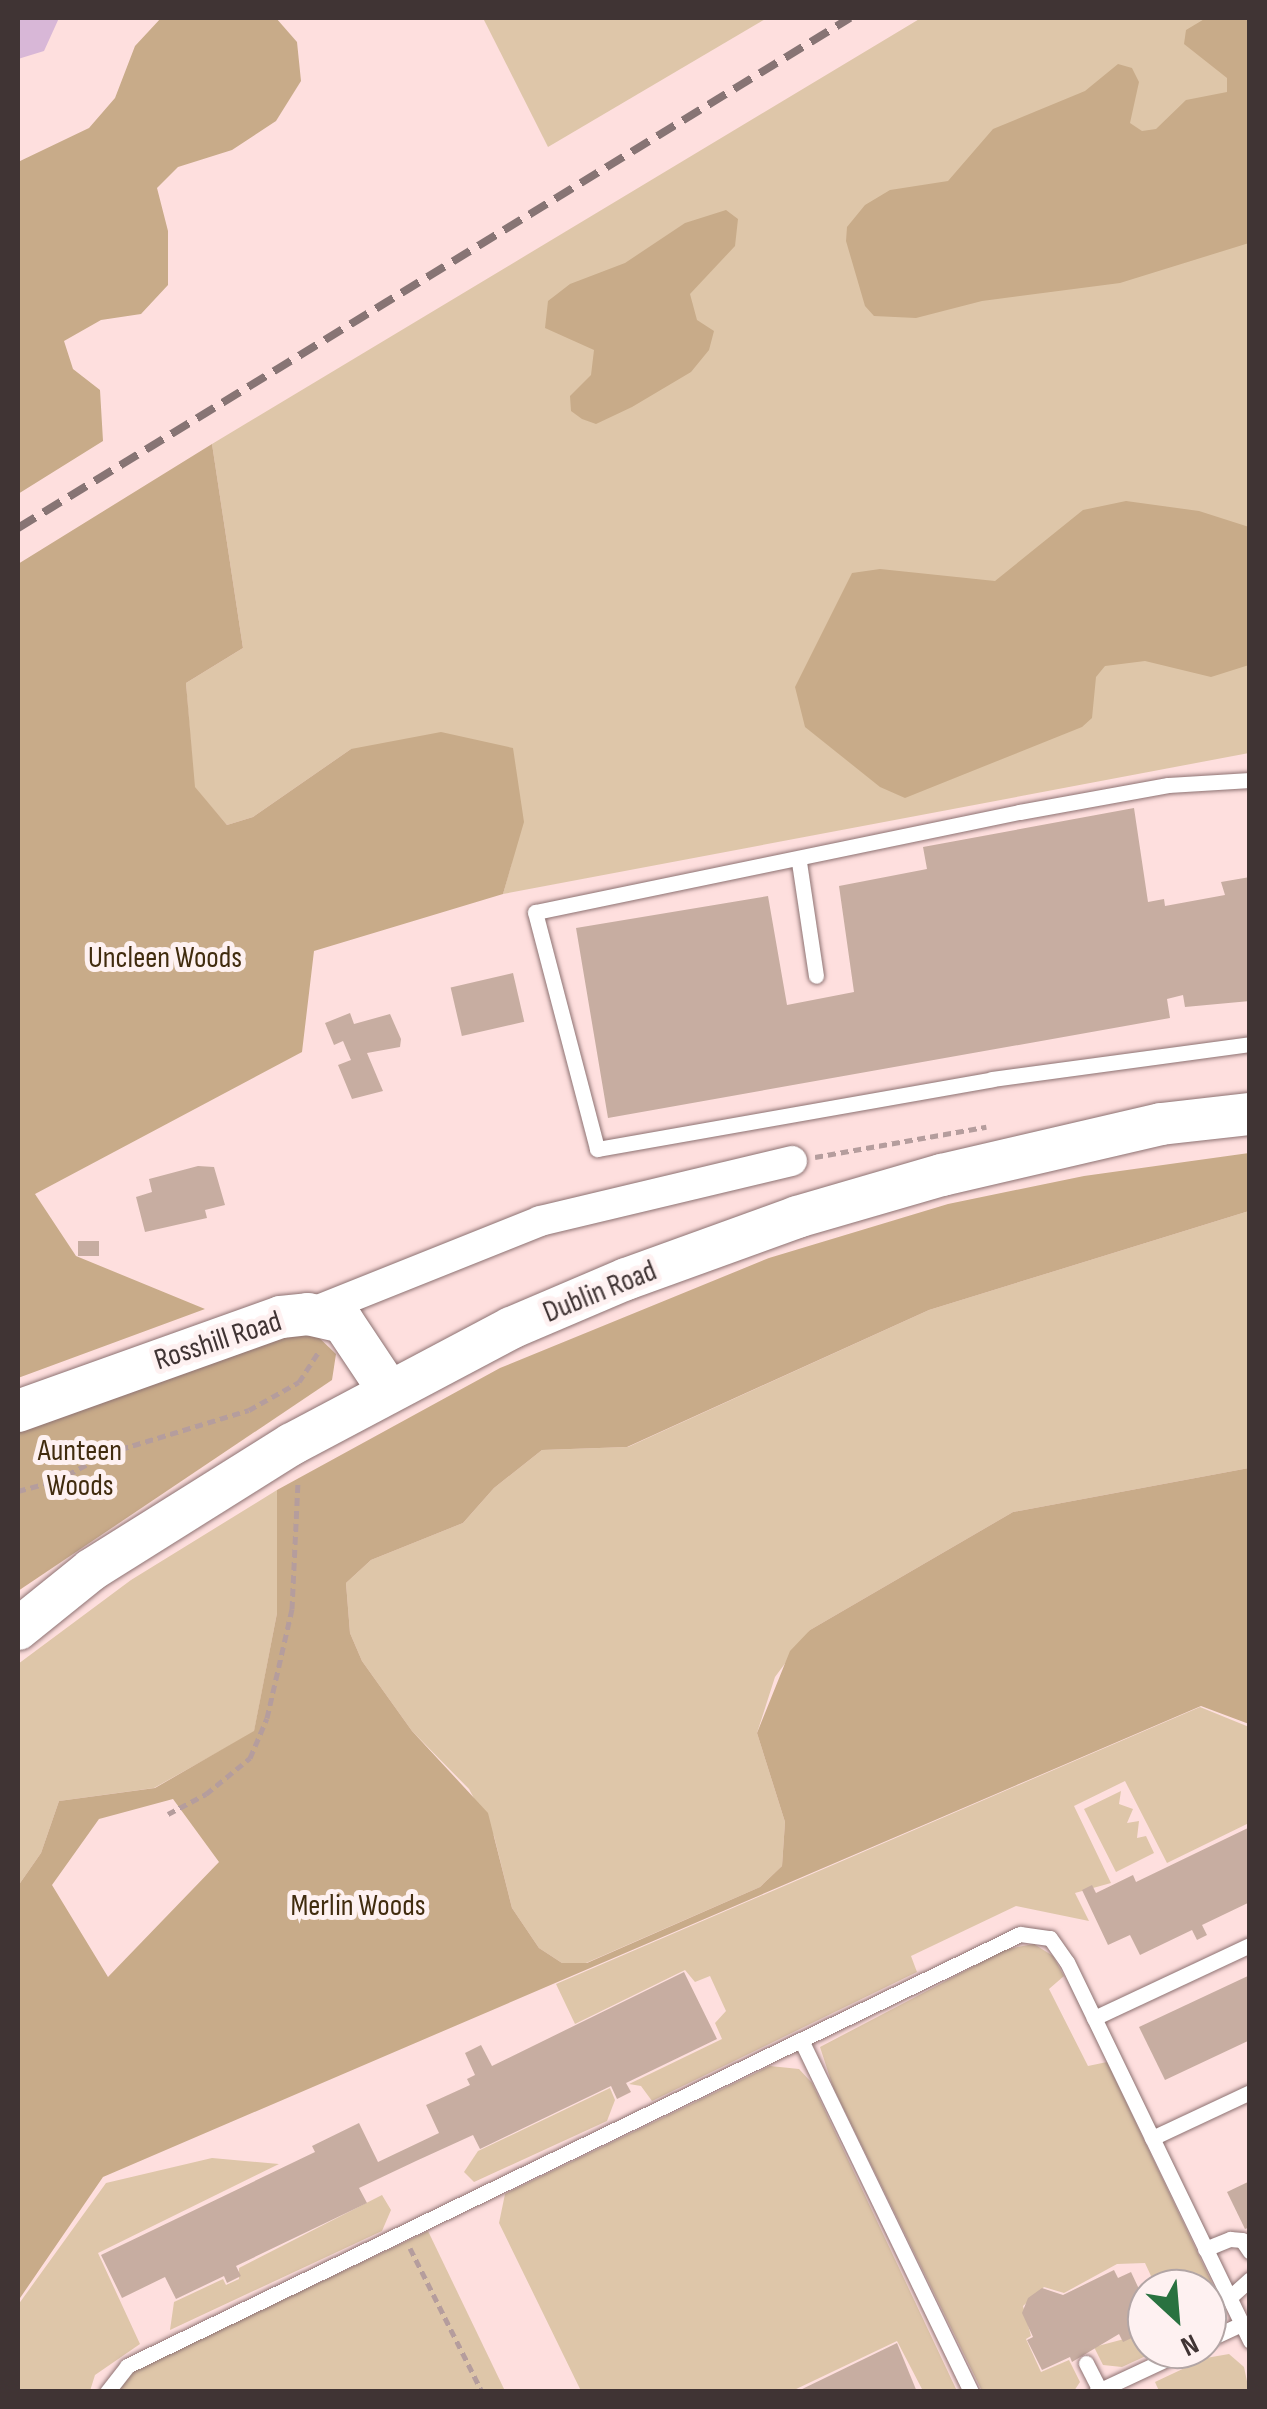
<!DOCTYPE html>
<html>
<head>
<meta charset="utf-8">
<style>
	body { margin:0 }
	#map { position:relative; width:1267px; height:2409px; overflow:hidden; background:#fedfde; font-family:"Sofia Sans Condensed",sans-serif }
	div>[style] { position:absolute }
	.green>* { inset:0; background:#dec6a9 }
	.forest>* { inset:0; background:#c8ab89 }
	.water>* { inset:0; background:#d8b7d7 }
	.building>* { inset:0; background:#c7ada1; transform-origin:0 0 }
	.path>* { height:5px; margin-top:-2.5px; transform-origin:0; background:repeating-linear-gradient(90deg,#b59d9d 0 8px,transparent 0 13px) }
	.roads { filter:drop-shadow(0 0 2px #8d7272) drop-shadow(0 0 2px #8d7272) }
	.lane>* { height:15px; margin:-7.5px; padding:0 7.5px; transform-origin:7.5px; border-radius:7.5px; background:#fff }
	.street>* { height:30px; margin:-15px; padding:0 15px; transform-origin:15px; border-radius:15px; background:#fff }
	.secondary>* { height:42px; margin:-21px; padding:0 21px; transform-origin:21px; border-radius:21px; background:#fff }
	.rail>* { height:8px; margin-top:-4px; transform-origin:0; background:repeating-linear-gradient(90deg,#877474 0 20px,transparent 0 30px) }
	span { translate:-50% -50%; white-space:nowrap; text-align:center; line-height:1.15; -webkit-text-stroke:10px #fef1f1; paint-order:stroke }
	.park-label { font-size:30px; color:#412c0f }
	.street-label { font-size:30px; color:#403434 }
	.frame { position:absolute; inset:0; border:20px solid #403434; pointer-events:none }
	.north { position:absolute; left:1127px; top:2269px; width:100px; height:100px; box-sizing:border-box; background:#fef1f1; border:2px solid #b2a5a5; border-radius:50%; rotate:154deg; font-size:28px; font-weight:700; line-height:40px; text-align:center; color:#403434 }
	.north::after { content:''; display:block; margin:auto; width:35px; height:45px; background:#297240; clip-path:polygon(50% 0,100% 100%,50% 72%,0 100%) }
</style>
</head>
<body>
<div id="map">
	<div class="green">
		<i style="clip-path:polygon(483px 18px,767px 18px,548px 147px)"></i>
		<i style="clip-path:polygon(921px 18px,1249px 18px,1249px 753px,503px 894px,512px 862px,351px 749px,253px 817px,227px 825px,194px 787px,186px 683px,243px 648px,212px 444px)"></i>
		<i style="clip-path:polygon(1249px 1211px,1249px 1468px,1013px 1512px,810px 1630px,775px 1677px,757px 1733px,785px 1822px,782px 1866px,760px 1887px,586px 1963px,562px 1963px,539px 1948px,512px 1908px,494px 1836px,469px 1789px,412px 1731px,362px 1661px,350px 1633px,346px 1583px,371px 1560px,463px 1523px,494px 1488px,542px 1450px,628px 1447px,929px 1310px)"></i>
		<i style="clip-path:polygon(277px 1490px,277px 1613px,254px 1732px,154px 1788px,59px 1801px,41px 1853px,18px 1886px,18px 1664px,131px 1580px)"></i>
		<i style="clip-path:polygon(1200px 1707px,1249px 1727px,1249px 1823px,1167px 1863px,1125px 1781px,1074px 1806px,1111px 1883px,1075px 1893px,1089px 1921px,1016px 1906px,911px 1956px,917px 1972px,652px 2101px,641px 2086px,629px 2084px,722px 2039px,715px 2023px,726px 2011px,710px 1976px,695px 1982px,685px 1970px,575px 2024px,556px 1984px)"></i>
		<i style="clip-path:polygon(1121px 1791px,1119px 1804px,1133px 1809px,1127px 1823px,1139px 1821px,1137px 1838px,1146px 1836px,1154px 1853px,1116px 1872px,1084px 1809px)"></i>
		<i style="clip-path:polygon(1034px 1944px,1053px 1956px,1064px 1976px,1049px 1989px,1088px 2066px,1107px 2062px,1214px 2287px,1217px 2305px,1207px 2323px,1207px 2289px,1157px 2289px,1145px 2263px,1117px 2264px,1064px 2293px,1044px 2287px,1023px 2306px,1031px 2336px,1026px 2339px,1041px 2372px,1069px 2360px,1080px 2382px,1074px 2391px,982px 2391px,833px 2087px,820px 2047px,1007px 1949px)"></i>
		<i style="clip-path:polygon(770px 2066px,799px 2069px,812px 2083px,957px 2391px,923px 2391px,897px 2341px,792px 2391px,581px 2391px,499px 2223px,505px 2194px)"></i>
		<i style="clip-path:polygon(610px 2088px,615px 2100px,607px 2121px,474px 2182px,464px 2172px,478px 2151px)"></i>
		<i style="clip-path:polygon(212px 2158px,279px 2164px,98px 2253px,140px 2344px,95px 2375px,90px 2391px,18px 2391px,18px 2305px,106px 2183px)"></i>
		<i style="clip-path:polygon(382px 2195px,391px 2210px,382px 2231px,170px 2330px,174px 2302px,223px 2279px,226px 2285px,239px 2279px,239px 2268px)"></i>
		<i style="clip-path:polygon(428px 2231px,505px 2391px,114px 2392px,125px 2375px)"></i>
		<i style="clip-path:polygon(1147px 2333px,1147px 2349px,1161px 2349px,1122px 2367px,1103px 2365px,1094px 2347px)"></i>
		<i style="clip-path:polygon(1229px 2354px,1244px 2367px,1249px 2391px,1159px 2391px,1155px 2382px,1206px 2358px)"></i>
	</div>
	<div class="forest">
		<i style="clip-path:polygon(161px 18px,276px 18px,297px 42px,301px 81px,276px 121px,232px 150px,178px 167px,157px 188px,168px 231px,168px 285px,141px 314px,101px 320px,64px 341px,73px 369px,100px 390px,103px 441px,18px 494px,18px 162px,89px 128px,115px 98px,135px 46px)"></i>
		<i style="clip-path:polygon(1206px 18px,1249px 18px,1249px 243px,1120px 283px,982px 301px,916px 318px,874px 316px,865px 306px,846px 241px,847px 227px,865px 205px,890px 190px,948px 181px,993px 129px,1085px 91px,1118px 64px,1132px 68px,1139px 82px,1130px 123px,1142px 131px,1156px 129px,1186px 100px,1227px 92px,1227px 78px,1184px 44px,1186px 30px)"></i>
		<i style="clip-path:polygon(726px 210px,738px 219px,735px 246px,690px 294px,697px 320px,714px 331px,709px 350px,691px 372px,632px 407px,596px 424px,582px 419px,571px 411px,570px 396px,591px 375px,594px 350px,545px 328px,548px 301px,570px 284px,625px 263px,685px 223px)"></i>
		<i style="clip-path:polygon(212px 444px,243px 648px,186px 683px,195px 787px,227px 825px,253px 817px,351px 749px,441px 732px,513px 748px,524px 822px,503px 894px,314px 951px,302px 1052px,35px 1194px,76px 1256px,205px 1309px,18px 1378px,18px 564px)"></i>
		<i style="clip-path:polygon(1126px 501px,1199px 511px,1249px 527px,1249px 665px,1211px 677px,1145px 661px,1105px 666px,1096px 677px,1092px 718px,1082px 727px,905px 798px,880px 787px,805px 727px,795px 687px,852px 573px,880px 569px,995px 581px,1083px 510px)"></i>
		<i style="clip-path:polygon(evenodd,1249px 1153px,1249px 1211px,929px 1310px,627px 1447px,542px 1450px,494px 1488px,463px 1523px,371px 1560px,346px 1583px,350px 1633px,362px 1661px,412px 1731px,488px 1813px,512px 1908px,539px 1948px,562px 1963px,587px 1963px,760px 1887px,782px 1866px,785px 1822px,757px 1733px,790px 1651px,810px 1630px,1013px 1512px,1249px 1468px,1249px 1724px,1201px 1706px,103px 2177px,18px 2301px,18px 1886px,41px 1853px,59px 1801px,155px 1788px,254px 1731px,277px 1613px,277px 1490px,500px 1368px,769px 1258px,948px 1204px,1084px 1176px,1249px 1153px,173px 1799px,219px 1862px,108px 1977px,52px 1885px,99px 1819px,173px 1799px)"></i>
		<i style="clip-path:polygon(312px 1331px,336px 1354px,332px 1380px,18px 1591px,18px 1426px,213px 1349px)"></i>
	</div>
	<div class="water">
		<i style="clip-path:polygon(18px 18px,59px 18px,44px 51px,18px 59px)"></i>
	</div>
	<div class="building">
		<i style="clip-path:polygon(1134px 808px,1148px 902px,1164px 899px,1165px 906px,1225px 895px,1221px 882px,1250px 877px,1250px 1001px,1185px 1007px,1183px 995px,1167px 999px,1170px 1018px,608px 1118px,576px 928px,768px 896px,787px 1005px,854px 992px,839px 886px,927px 869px,923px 847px)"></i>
		<i style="left:513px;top:973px;width:50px;height:64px;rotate:77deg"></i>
		<i style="clip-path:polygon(350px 1013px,354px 1024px,390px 1014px,401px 1039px,400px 1047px,367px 1053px,383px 1091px,352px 1099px,338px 1065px,351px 1060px,343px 1041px,334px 1045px,325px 1023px)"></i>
		<i style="clip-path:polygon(198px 1166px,214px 1167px,225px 1205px,205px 1210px,207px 1218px,145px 1232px,136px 1197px,152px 1192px,149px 1179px)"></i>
		<i style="left:78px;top:1241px;width:21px;height:15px"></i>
		<i style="clip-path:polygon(1250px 1827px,1250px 1902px,1202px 1925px,1207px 1935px,1197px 1940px,1192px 1930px,1140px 1955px,1130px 1935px,1108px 1945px,1082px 1890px,1092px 1885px,1096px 1893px,1133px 1875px,1136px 1882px)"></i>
		<i style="clip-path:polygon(684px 1972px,717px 2039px,626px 2083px,631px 2092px,617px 2099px,611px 2086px,480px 2149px,473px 2135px,416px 2161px,359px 2188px,367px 2203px,236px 2266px,241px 2276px,227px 2283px,224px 2276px,176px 2299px,165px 2277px,122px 2298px,101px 2255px,315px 2152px,312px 2146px,359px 2123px,378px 2162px,439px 2133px,426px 2105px,470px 2085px,467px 2079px,475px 2075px,465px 2053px,481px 2045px,492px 2066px)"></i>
		<i style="clip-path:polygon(1250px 1975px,1250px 2040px,1165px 2080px,1139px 2027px)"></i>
		<i style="clip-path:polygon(1250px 2181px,1250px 2227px,1245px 2229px,1227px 2192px)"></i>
		<i style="clip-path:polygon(1114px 2270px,1118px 2278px,1131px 2272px,1147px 2306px,1147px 2331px,1123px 2342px,1119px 2334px,1072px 2362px,1070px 2357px,1042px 2370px,1027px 2340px,1033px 2337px,1022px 2313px,1028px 2298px,1042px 2288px,1063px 2295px)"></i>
		<i style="clip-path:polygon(897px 2343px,917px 2392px,796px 2392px)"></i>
	</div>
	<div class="path">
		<i style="left:815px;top:1157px;width:174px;rotate:-10deg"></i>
		<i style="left:18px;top:1491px;width:39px;rotate:-15deg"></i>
		<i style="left:56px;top:1481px;width:59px;rotate:-28.3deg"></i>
		<i style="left:108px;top:1453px;width:147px;rotate:-17deg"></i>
		<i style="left:249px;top:1410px;width:57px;rotate:-29.2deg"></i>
		<i style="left:299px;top:1382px;width:38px;rotate:-57deg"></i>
		<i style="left:168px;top:1814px;width:43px;rotate:-27.8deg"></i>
		<i style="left:206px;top:1794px;width:57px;rotate:-39.3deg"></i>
		<i style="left:250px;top:1758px;width:43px;rotate:-67deg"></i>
		<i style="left:267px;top:1718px;width:112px;rotate:-77.1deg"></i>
		<i style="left:292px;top:1609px;width:128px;rotate:-87.3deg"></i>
		<i style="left:410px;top:2248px;width:161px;rotate:63.4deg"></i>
	</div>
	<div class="roads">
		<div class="lane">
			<i style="left:1250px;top:780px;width:82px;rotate:176.5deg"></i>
			<i style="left:1168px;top:785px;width:151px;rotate:169.7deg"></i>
			<i style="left:1019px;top:812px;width:494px;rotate:168.3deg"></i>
			<i style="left:535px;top:912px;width:245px;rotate:75.3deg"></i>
			<i style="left:597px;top:1149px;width:401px;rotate:-10deg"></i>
			<i style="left:992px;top:1079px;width:260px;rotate:-7.7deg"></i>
			<i style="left:799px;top:862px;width:115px;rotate:81.5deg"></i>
			<i style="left:1094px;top:2018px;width:172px;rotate:-25.1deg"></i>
			<i style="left:801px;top:2040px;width:391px;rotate:64.2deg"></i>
			<i style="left:1152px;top:2138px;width:108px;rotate:-25.1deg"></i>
			<i style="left:1205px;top:2249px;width:27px;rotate:-22deg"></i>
			<i style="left:1230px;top:2239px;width:12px;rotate:5deg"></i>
			<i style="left:1242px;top:2240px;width:14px;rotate:56deg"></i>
			<i style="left:1229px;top:2298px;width:28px;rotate:-42deg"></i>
			<i style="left:1207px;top:2340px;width:38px;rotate:-25deg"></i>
			<i style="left:1086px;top:2363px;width:30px;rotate:63deg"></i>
			<i style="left:107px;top:2392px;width:33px;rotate:-52deg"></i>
			<i style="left:127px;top:2366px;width:992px;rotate:-25.82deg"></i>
			<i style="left:1020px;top:1934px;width:30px;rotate:8deg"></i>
			<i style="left:1050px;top:1938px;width:29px;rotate:55deg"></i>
			<i style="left:1067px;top:1962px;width:421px;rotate:64.2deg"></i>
			<i style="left:1096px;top:2392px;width:102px;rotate:-25.1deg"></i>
		</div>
		<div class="street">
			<i style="left:308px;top:1314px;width:250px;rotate:-21.8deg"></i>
			<i style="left:540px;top:1221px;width:259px;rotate:-13.4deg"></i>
		</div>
		<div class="secondary">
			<i style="left:18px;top:1411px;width:279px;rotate:-19.7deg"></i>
			<i style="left:281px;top:1317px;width:27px;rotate:-6deg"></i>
			<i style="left:308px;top:1314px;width:36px;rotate:13deg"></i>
			<i style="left:343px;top:1322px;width:83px;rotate:56.3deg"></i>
			<i style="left:18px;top:1629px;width:94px;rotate:-38.9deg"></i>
			<i style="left:91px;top:1570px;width:237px;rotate:-32.1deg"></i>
			<i style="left:292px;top:1444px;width:248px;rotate:-27.9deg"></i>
			<i style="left:511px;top:1328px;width:125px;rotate:-23.1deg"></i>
			<i style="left:626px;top:1279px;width:182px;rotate:-19.9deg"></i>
			<i style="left:797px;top:1217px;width:151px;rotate:-16.2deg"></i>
			<i style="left:942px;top:1175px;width:225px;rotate:-13.1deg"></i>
			<i style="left:1161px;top:1124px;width:90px;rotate:-6.4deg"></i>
		</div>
	</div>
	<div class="rail">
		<i style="left:18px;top:528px;width:976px;rotate:-31.51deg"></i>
	</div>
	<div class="park-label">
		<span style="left:165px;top:958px">Uncleen Woods</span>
		<span style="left:80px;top:1468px">Aunteen<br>Woods</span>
		<span style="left:358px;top:1906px">Merlin Woods</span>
	</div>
	<div class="street-label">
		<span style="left:600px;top:1292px;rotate:-22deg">Dublin Road</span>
		<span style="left:218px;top:1341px;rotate:-18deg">Rosshill Road</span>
	</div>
	<div class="frame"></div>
	<div class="north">N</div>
</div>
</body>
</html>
